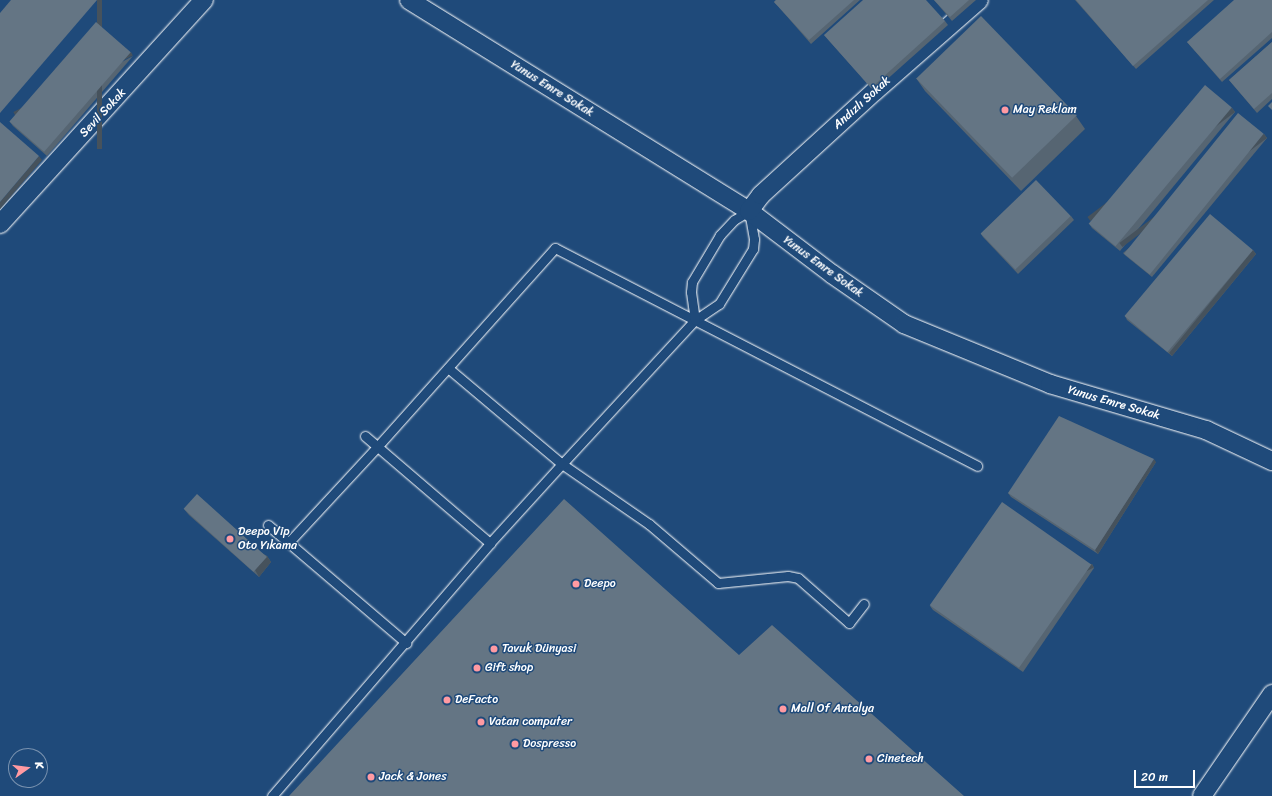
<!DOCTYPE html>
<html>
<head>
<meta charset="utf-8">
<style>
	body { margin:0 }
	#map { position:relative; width:1272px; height:796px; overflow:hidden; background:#1f4a7a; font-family:Sriracha,sans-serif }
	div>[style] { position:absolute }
	.roads { filter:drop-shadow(0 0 1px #fff) drop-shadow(0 0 1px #fff) }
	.lane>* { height:9px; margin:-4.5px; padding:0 4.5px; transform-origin:4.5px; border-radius:4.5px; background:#1f4a7a }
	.street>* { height:18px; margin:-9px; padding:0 9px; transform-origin:9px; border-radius:9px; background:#1f4a7a }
	.wall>* { inset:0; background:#566572 }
	.shaded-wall>* { inset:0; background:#46525c; transform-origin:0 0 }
	.building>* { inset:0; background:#647584; transform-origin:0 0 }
	.dots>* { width:11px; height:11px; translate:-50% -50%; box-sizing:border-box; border:2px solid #1f4a7a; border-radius:50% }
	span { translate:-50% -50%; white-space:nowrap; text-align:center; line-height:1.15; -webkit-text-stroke:3px #1f4a7a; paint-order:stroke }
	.street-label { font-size:12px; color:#fff }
	.poi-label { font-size:12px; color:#fff }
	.left { translate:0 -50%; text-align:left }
	.north { position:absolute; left:8px; top:748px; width:40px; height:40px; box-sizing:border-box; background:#1f4a7a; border:1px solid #7992af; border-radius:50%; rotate:76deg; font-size:11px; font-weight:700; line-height:16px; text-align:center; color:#fff }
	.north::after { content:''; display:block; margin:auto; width:14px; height:18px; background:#ff9aa2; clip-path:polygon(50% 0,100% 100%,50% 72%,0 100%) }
	.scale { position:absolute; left:1134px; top:770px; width:61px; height:18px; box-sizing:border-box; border:2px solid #fff; border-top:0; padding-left:5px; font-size:12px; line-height:14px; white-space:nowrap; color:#fff; -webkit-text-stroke:3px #1f4a7a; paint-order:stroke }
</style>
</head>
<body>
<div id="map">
	<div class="roads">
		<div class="lane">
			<i style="left:448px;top:368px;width:149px;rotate:40.1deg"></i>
			<i style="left:562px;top:464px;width:106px;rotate:34.6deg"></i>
			<i style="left:649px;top:524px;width:91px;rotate:40.5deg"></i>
			<i style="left:718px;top:583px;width:70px;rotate:-5.7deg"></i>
			<i style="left:788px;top:576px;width:10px;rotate:11deg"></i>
			<i style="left:798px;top:578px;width:68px;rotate:41.4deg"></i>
			<i style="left:849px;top:623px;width:24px;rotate:-52deg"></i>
			<i style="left:365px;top:436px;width:165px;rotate:40.6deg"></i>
			<i style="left:268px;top:525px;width:182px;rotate:40.5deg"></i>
			<i style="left:289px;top:542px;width:129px;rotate:-47.2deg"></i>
			<i style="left:377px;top:447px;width:267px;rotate:-48.2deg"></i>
			<i style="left:555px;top:248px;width:475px;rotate:27.3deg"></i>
			<i style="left:272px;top:796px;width:334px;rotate:-49.2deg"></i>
			<i style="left:490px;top:543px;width:107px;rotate:-47.7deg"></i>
			<i style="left:562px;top:464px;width:196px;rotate:-47.3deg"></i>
			<i style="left:695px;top:320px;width:29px;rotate:-34deg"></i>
			<i style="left:719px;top:304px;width:65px;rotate:-58.3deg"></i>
			<i style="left:753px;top:249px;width:10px;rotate:-84deg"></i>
			<i style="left:754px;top:239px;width:28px;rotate:-100deg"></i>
			<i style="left:749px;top:211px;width:17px;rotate:149deg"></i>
			<i style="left:734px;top:220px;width:21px;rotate:133deg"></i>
			<i style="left:720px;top:235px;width:55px;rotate:120.8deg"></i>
			<i style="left:692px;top:282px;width:10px;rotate:96deg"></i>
			<i style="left:691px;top:292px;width:28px;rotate:82deg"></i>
		</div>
		<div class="street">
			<i style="left:409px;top:0;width:400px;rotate:31.8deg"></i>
			<i style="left:749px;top:211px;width:104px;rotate:37.2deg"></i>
			<i style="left:832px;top:274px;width:88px;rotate:34.8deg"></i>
			<i style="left:904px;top:324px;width:158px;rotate:22.3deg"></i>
			<i style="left:1050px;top:384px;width:163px;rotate:16.4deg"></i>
			<i style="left:1206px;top:430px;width:73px;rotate:25.2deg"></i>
			<i style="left:749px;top:211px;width:20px;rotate:-53deg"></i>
			<i style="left:761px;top:195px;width:154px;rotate:-42.4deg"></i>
			<i style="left:875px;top:91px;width:138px;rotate:-41.2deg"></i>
			<i style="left:0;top:224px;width:303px;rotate:-47.7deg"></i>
			<i style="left:1202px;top:796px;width:124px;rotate:-55.5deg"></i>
		</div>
	</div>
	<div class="wall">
		<i style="clip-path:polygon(776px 0,860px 0,811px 44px,777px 5px,774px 2px)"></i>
		<i style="clip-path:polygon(934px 0,976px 0,952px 21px)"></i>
		<i style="clip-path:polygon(1075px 0,1214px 0,1136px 69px)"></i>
		<i style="clip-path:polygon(1272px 0,1272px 38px,1222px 82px,1187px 42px)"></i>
		<i style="clip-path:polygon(945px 21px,948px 25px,874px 91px,824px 35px)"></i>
		<i style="clip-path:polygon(1272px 42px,1272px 99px,1257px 113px,1229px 80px)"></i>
		<i style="clip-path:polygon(133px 56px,47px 156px,13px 126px,10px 122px)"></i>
		<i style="clip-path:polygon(916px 78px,1076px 116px,1085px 129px,1021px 191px,925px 91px)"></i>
		<i style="clip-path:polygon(1232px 108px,1235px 112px,1120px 251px,1092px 228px,1090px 225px)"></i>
		<i style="clip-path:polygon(1264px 134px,1267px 138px,1152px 277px,1126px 256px,1123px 253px)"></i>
		<i style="clip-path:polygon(1071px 216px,1074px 220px,1018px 274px,983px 237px,981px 234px)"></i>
		<i style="clip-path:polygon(1253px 250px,1256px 254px,1172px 356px,1127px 320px,1125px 316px)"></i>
		<i style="clip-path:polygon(1156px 462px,1098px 554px,1011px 497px,1008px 493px)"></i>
		<i style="clip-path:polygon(184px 509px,267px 556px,271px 562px,259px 577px,189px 515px)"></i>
		<i style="clip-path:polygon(1092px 564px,1094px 568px,1023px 672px,933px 610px,930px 606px)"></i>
	</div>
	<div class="shaded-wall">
		<i style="left:97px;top:0;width:5px;height:149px"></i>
		<i style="left:131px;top:52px;width:4px;height:132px;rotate:63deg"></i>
		<i style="left:1232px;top:108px;width:5px;height:181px;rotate:53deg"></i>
		<i style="left:1264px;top:134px;width:5px;height:181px;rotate:53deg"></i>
		<i style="clip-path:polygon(39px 156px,42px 160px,0 209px,0 202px)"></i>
		<i style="clip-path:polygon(1253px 250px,1256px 254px,1172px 356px,1169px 353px)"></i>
		<i style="clip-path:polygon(1154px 459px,1156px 462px,1098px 554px,1095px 550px)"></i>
		<i style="clip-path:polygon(267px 556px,271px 562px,259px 577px,255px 570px)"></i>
		<i style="left:1092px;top:564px;width:4px;height:126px;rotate:63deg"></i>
	</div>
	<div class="building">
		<i style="clip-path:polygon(11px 0,97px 0,0 113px,0 13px)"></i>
		<i style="clip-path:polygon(776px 0,854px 0,809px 40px,774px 2px)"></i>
		<i style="clip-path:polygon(863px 0,926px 0,945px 21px,871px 88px,824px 35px)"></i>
		<i style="clip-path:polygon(934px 0,969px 0,950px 17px)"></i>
		<i style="clip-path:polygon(1076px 0,1208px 0,1133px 66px)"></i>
		<i style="clip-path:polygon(1234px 0,1272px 0,1272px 32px,1220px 79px,1187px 42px)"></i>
		<i style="left:981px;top:16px;width:138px;height:90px;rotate:46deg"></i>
		<i style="left:96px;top:22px;width:46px;height:132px;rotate:41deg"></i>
		<i style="clip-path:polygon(1272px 42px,1272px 93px,1254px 109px,1229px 80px)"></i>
		<i style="left:1205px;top:85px;width:35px;height:181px;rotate:40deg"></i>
		<i style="clip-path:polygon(1272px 102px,1272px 110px,1268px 106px)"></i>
		<i style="left:1238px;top:113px;width:33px;height:181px;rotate:39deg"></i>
		<i style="clip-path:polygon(0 122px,39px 156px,0 202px)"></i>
		<i style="left:1036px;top:180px;width:50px;height:77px;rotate:46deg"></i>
		<i style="left:1210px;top:214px;width:56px;height:133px;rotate:40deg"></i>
		<i style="clip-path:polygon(1059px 416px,1154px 459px,1095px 550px,1008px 493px)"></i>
		<i style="left:197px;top:494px;width:94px;height:20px;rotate:42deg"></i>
		<i style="clip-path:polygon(564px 499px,739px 655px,772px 625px,964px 796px,289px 796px)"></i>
		<i style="left:1002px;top:502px;width:109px;height:126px;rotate:35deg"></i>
	</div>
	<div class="dots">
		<i style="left:1005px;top:110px;background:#ff9aa2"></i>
		<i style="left:230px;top:539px;background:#ff9aa2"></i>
		<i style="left:576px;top:584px;background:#ff9aa2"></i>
		<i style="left:494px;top:649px;background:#ff9aa2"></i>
		<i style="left:477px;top:668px;background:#ff9aa2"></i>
		<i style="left:447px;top:700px;background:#ff9aa2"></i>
		<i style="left:783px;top:709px;background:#ff9aa2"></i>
		<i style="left:481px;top:722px;background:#ff9aa2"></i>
		<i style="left:515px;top:744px;background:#ff9aa2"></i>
		<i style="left:869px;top:759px;background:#ff9aa2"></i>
		<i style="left:371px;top:777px;background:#ff9aa2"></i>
	</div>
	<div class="street-label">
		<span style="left:552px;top:89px;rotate:32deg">Yunus Emre Sokak</span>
		<span style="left:862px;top:103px;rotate:-42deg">Andızlı Sokak</span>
		<span style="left:103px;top:113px;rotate:-47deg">Sevil Sokak</span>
		<span style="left:823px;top:267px;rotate:36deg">Yunus Emre Sokak</span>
		<span style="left:1114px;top:403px;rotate:16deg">Yunus Emre Sokak</span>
	</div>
	<div class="poi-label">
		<span class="left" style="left:1013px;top:110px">May Reklam</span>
		<span class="left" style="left:238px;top:539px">Deepo Vip<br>Oto Yıkama</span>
		<span class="left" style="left:584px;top:584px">Deepo</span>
		<span class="left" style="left:502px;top:649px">Tavuk Dünyasi</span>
		<span class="left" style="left:485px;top:668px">Gift shop</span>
		<span class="left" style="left:455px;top:700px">DeFacto</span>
		<span class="left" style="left:791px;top:709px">Mall Of Antalya</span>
		<span class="left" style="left:489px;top:722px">Vatan computer</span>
		<span class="left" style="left:523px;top:744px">Dospresso</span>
		<span class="left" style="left:877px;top:759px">Cinetech</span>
		<span class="left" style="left:379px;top:777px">Jack &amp; Jones</span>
	</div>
	<div class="north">K</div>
	<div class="scale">20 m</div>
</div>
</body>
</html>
